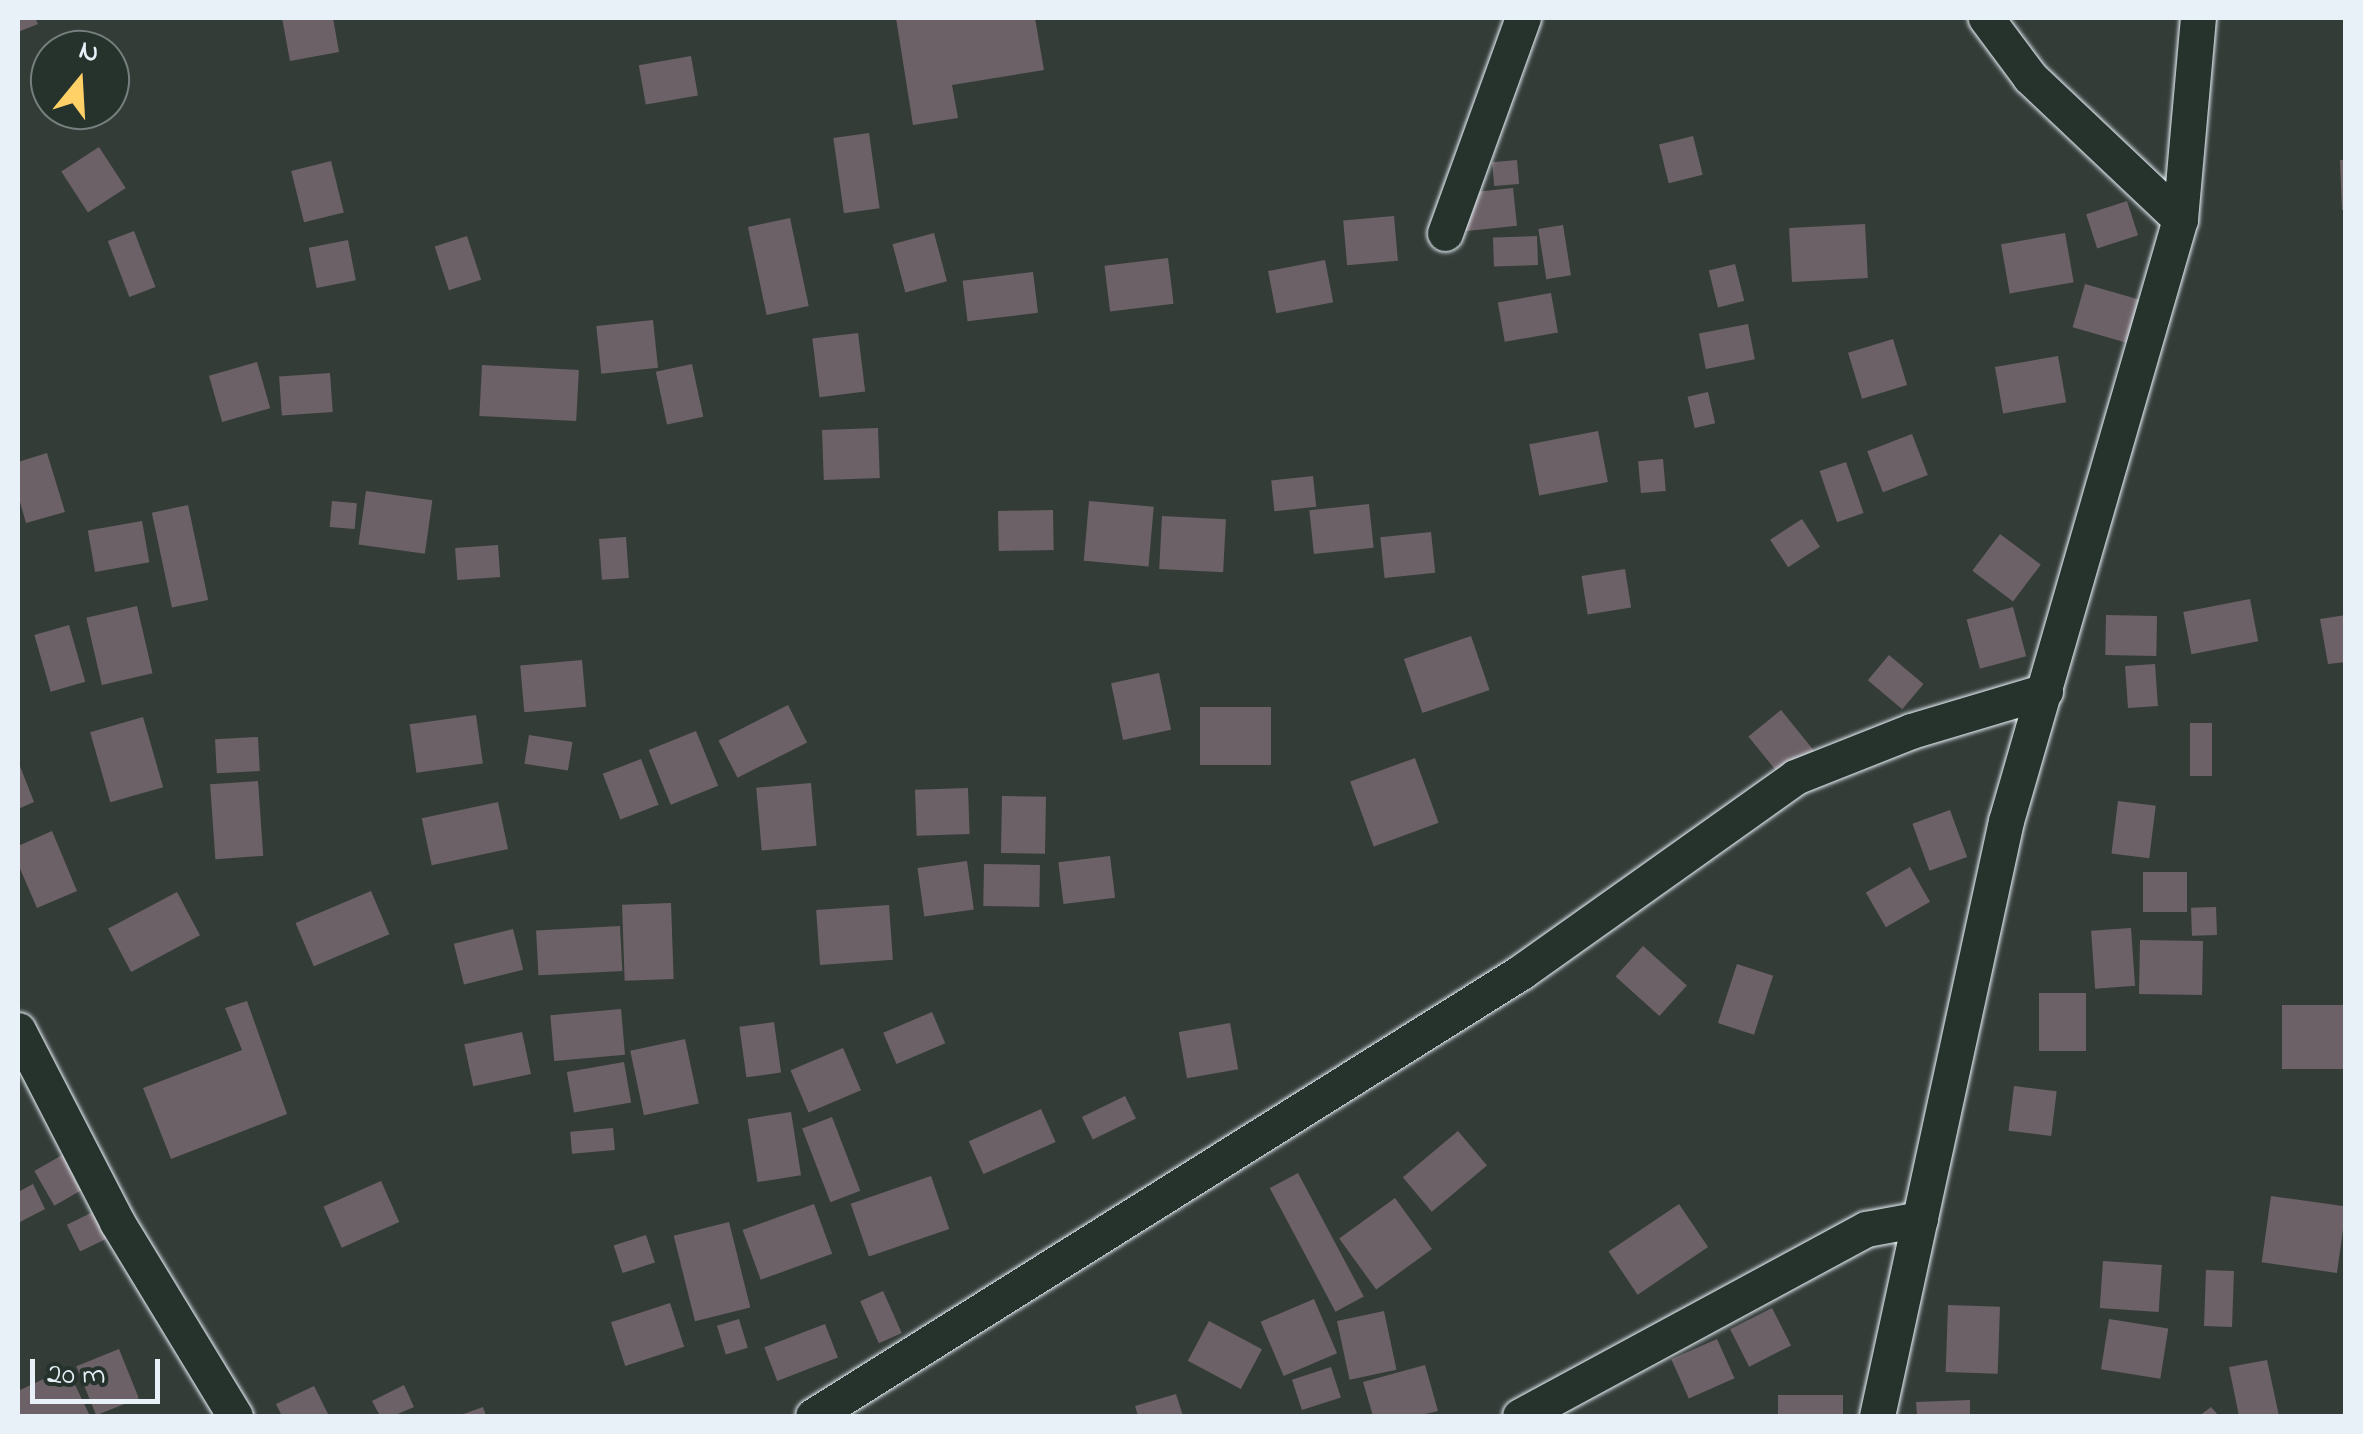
<!DOCTYPE html>
<html>
<head>
<meta charset="utf-8">
<style>
	body { margin:0 }
	#map { position:relative; width:2363px; height:1434px; overflow:hidden; background:#343c38; font-family:"Indie Flower",sans-serif }
	div>[style] { position:absolute }
	.building>* { inset:0; background:#6c6166; transform-origin:0 0 }
	.roads { filter:drop-shadow(0 0 2px #e8f1f8) drop-shadow(0 0 2px #e8f1f8) }
	.minor>* { height:35px; margin:-17.5px; padding:0 17.5px; transform-origin:17.5px; border-radius:17.5px; background:#26332d }
	span { translate:-50% -50%; white-space:nowrap; text-align:center; line-height:1.15; -webkit-text-stroke:8px #26332d; paint-order:stroke }
	.frame { position:absolute; inset:0; border:20px solid #e8f1f8; pointer-events:none }
	.north { position:absolute; left:30px; top:30px; width:100px; height:100px; box-sizing:border-box; background:#26332d; border:2px solid #747f7e; border-radius:50%; rotate:18deg; font-size:28px; font-weight:700; line-height:40px; text-align:center; color:#e8f1f8 }
	.north::after { content:''; display:block; margin:auto; width:35px; height:45px; background:#ffd166; clip-path:polygon(50% 0,100% 100%,50% 72%,0 100%) }
	.scale { position:absolute; left:30px; top:1359px; width:130px; height:45px; box-sizing:border-box; border:5px solid #e8f1f8; border-top:0; padding-left:12px; font-size:30px; line-height:35px; white-space:nowrap; color:#e8f1f8; -webkit-text-stroke:8px #26332d; paint-order:stroke }
</style>
</head>
<body>
<div id="map">
	<div class="building">
		<i style="clip-path:polygon(18px 18px,35px 18px,38px 24px,18px 32px)"></i>
		<i style="clip-path:polygon(282px 18px,333px 18px,339px 52px,290px 61px)"></i>
		<i style="clip-path:polygon(896px 18px,1035px 18px,1044px 70px,952px 85px,958px 118px,913px 125px)"></i>
		<i style="left:691px;top:56px;width:40px;height:53px;rotate:80deg"></i>
		<i style="left:869px;top:133px;width:76px;height:36px;rotate:82deg"></i>
		<i style="left:1693px;top:136px;width:40px;height:35px;rotate:76deg"></i>
		<i style="left:99px;top:147px;width:49px;height:45px;rotate:57deg"></i>
		<i style="left:1517px;top:160px;width:24px;height:25px;rotate:85deg"></i>
		<i style="clip-path:polygon(2340px 160px,2346px 160px,2346px 210px,2342px 210px)"></i>
		<i style="left:331px;top:161px;width:53px;height:41px;rotate:76deg"></i>
		<i style="left:1513px;top:188px;width:38px;height:53px;rotate:84deg"></i>
		<i style="left:2127px;top:201px;width:36px;height:43px;rotate:72deg"></i>
		<i style="left:1394px;top:216px;width:45px;height:51px;rotate:85deg"></i>
		<i style="left:790px;top:218px;width:90px;height:43px;rotate:78deg"></i>
		<i style="left:1865px;top:224px;width:54px;height:76px;rotate:87deg"></i>
		<i style="left:1563px;top:225px;width:51px;height:25px;rotate:81deg"></i>
		<i style="left:134px;top:231px;width:60px;height:28px;rotate:69deg"></i>
		<i style="left:934px;top:233px;width:50px;height:43px;rotate:75deg"></i>
		<i style="left:2065px;top:233px;width:50px;height:65px;rotate:80deg"></i>
		<i style="left:467px;top:236px;width:46px;height:34px;rotate:72deg"></i>
		<i style="left:1537px;top:236px;width:29px;height:44px;rotate:88deg"></i>
		<i style="left:348px;top:240px;width:41px;height:40px;rotate:79deg"></i>
		<i style="left:1168px;top:258px;width:46px;height:64px;rotate:83deg"></i>
		<i style="left:1325px;top:260px;width:43px;height:58px;rotate:79deg"></i>
		<i style="left:1735px;top:264px;width:38px;height:27px;rotate:76deg"></i>
		<i style="left:1033px;top:272px;width:41px;height:71px;rotate:83deg"></i>
		<i style="left:2085px;top:284px;width:66px;height:45px;rotate:16deg"></i>
		<i style="left:1551px;top:293px;width:40px;height:54px;rotate:80deg"></i>
		<i style="left:653px;top:320px;width:48px;height:57px;rotate:84deg"></i>
		<i style="left:1748px;top:324px;width:36px;height:50px;rotate:79deg"></i>
		<i style="left:858px;top:333px;width:59px;height:46px;rotate:83deg"></i>
		<i style="left:1893px;top:339px;width:48px;height:47px;rotate:73deg"></i>
		<i style="left:2058px;top:356px;width:47px;height:64px;rotate:80deg"></i>
		<i style="left:257px;top:362px;width:48px;height:50px;rotate:74deg"></i>
		<i style="left:692px;top:364px;width:54px;height:37px;rotate:78deg"></i>
		<i style="left:482px;top:365px;width:97px;height:51px;rotate:3deg"></i>
		<i style="left:330px;top:373px;width:39px;height:51px;rotate:86deg"></i>
		<i style="left:1708px;top:392px;width:32px;height:21px;rotate:77deg"></i>
		<i style="left:878px;top:428px;width:50px;height:56px;rotate:88deg"></i>
		<i style="left:1598px;top:431px;width:52px;height:70px;rotate:79deg"></i>
		<i style="left:1912px;top:434px;width:44px;height:48px;rotate:69deg"></i>
		<i style="clip-path:polygon(47px 453px,65px 512px,26px 523px,18px 495px,18px 462px)"></i>
		<i style="left:1663px;top:459px;width:32px;height:25px;rotate:85deg"></i>
		<i style="left:1846px;top:462px;width:54px;height:28px;rotate:71deg"></i>
		<i style="left:1313px;top:476px;width:31px;height:42px;rotate:84deg"></i>
		<i style="left:366px;top:491px;width:67px;height:54px;rotate:8deg"></i>
		<i style="left:332px;top:501px;width:25px;height:26px;rotate:5deg"></i>
		<i style="left:1089px;top:501px;width:65px;height:60px;rotate:5deg"></i>
		<i style="left:1369px;top:504px;width:44px;height:60px;rotate:84deg"></i>
		<i style="left:188px;top:505px;width:97px;height:37px;rotate:78deg"></i>
		<i style="left:1053px;top:510px;width:40px;height:55px;rotate:89deg"></i>
		<i style="left:1162px;top:516px;width:64px;height:53px;rotate:3deg"></i>
		<i style="left:1802px;top:519px;width:33px;height:38px;rotate:57deg"></i>
		<i style="left:142px;top:521px;width:42px;height:55px;rotate:80deg"></i>
		<i style="left:1431px;top:532px;width:41px;height:51px;rotate:84deg"></i>
		<i style="left:2000px;top:534px;width:51px;height:46px;rotate:37deg"></i>
		<i style="left:626px;top:537px;width:41px;height:27px;rotate:86deg"></i>
		<i style="left:498px;top:545px;width:32px;height:43px;rotate:86deg"></i>
		<i style="left:1625px;top:569px;width:39px;height:44px;rotate:81deg"></i>
		<i style="left:2250px;top:599px;width:43px;height:68px;rotate:79deg"></i>
		<i style="left:137px;top:606px;width:69px;height:52px;rotate:77deg"></i>
		<i style="left:2013px;top:607px;width:51px;height:48px;rotate:75deg"></i>
		<i style="left:2106px;top:615px;width:51px;height:40px;rotate:1deg"></i>
		<i style="clip-path:polygon(2346px 615px,2346px 662px,2328px 664px,2320px 619px)"></i>
		<i style="left:69px;top:625px;width:59px;height:36px;rotate:74deg"></i>
		<i style="left:1471px;top:636px;width:57px;height:71px;rotate:71deg"></i>
		<i style="left:1889px;top:655px;width:45px;height:33px;rotate:40deg"></i>
		<i style="left:582px;top:660px;width:47px;height:62px;rotate:85deg"></i>
		<i style="left:2155px;top:664px;width:42px;height:30px;rotate:86deg"></i>
		<i style="left:1159px;top:673px;width:58px;height:49px;rotate:78deg"></i>
		<i style="left:788px;top:705px;width:42px;height:78px;rotate:63deg"></i>
		<i style="left:1200px;top:707px;width:71px;height:58px"></i>
		<i style="left:1781px;top:710px;width:56px;height:42px;rotate:51deg"></i>
		<i style="left:476px;top:715px;width:49px;height:67px;rotate:82deg"></i>
		<i style="left:143px;top:717px;width:73px;height:55px;rotate:74deg"></i>
		<i style="left:2190px;top:723px;width:22px;height:53px"></i>
		<i style="left:696px;top:731px;width:59px;height:51px;rotate:68deg"></i>
		<i style="left:529px;top:735px;width:44px;height:29px;rotate:9deg"></i>
		<i style="left:258px;top:737px;width:34px;height:43px;rotate:87deg"></i>
		<i style="left:1415px;top:758px;width:69px;height:69px;rotate:70deg"></i>
		<i style="left:641px;top:759px;width:49px;height:41px;rotate:69deg"></i>
		<i style="clip-path:polygon(18px 761px,34px 802px,18px 809px)"></i>
		<i style="left:258px;top:781px;width:75px;height:48px;rotate:86deg"></i>
		<i style="left:811px;top:783px;width:63px;height:55px;rotate:85deg"></i>
		<i style="left:968px;top:788px;width:46px;height:53px;rotate:88deg"></i>
		<i style="left:1002px;top:796px;width:44px;height:57px;rotate:1deg"></i>
		<i style="left:2118px;top:801px;width:38px;height:53px;rotate:7deg"></i>
		<i style="left:498px;top:802px;width:48px;height:78px;rotate:78deg"></i>
		<i style="left:1950px;top:810px;width:50px;height:40px;rotate:70deg"></i>
		<i style="clip-path:polygon(52px 831px,77px 891px,37px 908px,18px 864px,18px 846px)"></i>
		<i style="left:1110px;top:856px;width:42px;height:52px;rotate:83deg"></i>
		<i style="left:967px;top:861px;width:49px;height:50px;rotate:82deg"></i>
		<i style="left:984px;top:864px;width:56px;height:42px;rotate:1deg"></i>
		<i style="left:1910px;top:867px;width:40px;height:51px;rotate:60deg"></i>
		<i style="left:2143px;top:872px;width:44px;height:40px"></i>
		<i style="left:371px;top:891px;width:47px;height:82px;rotate:67deg"></i>
		<i style="left:177px;top:892px;width:49px;height:78px;rotate:62deg"></i>
		<i style="left:671px;top:903px;width:76px;height:49px;rotate:88deg"></i>
		<i style="left:889px;top:905px;width:55px;height:73px;rotate:86deg"></i>
		<i style="left:2216px;top:907px;width:28px;height:25px;rotate:88deg"></i>
		<i style="left:620px;top:926px;width:45px;height:84px;rotate:87deg"></i>
		<i style="left:2131px;top:928px;width:58px;height:40px;rotate:86deg"></i>
		<i style="left:513px;top:929px;width:42px;height:61px;rotate:76deg"></i>
		<i style="left:2140px;top:940px;width:63px;height:54px;rotate:1deg"></i>
		<i style="left:1643px;top:946px;width:59px;height:41px;rotate:42deg"></i>
		<i style="left:1737px;top:964px;width:38px;height:62px;rotate:18deg"></i>
		<i style="left:2039px;top:993px;width:47px;height:58px"></i>
		<i style="clip-path:polygon(247px 1001px,287px 1114px,171px 1159px,143px 1088px,242px 1050px,225px 1008px)"></i>
		<i style="left:2346px;top:1005px;width:64px;height:64px;rotate:90deg"></i>
		<i style="left:621px;top:1009px;width:46px;height:71px;rotate:85deg"></i>
		<i style="left:932px;top:1012px;width:34px;height:53px;rotate:67deg"></i>
		<i style="left:774px;top:1022px;width:51px;height:35px;rotate:82deg"></i>
		<i style="left:1230px;top:1023px;width:47px;height:52px;rotate:80deg"></i>
		<i style="left:522px;top:1032px;width:43px;height:59px;rotate:78deg"></i>
		<i style="left:685px;top:1039px;width:66px;height:56px;rotate:78deg"></i>
		<i style="left:843px;top:1048px;width:46px;height:57px;rotate:67deg"></i>
		<i style="left:624px;top:1062px;width:41px;height:58px;rotate:80deg"></i>
		<i style="left:2014px;top:1086px;width:43px;height:45px;rotate:7deg"></i>
		<i style="left:1125px;top:1096px;width:25px;height:48px;rotate:64deg"></i>
		<i style="left:1041px;top:1109px;width:36px;height:79px;rotate:66deg"></i>
		<i style="left:791px;top:1112px;width:64px;height:44px;rotate:81deg"></i>
		<i style="left:832px;top:1117px;width:79px;height:32px;rotate:69deg"></i>
		<i style="left:613px;top:1128px;width:22px;height:43px;rotate:85deg"></i>
		<i style="left:1458px;top:1131px;width:45px;height:72px;rotate:50deg"></i>
		<i style="left:69px;top:1151px;width:40px;height:40px;rotate:60deg"></i>
		<i style="left:1298px;top:1173px;width:140px;height:32px;rotate:62deg"></i>
		<i style="left:931px;top:1176px;width:56px;height:85px;rotate:71deg"></i>
		<i style="left:381px;top:1181px;width:45px;height:63px;rotate:66deg"></i>
		<i style="clip-path:polygon(33px 1184px,45px 1209px,18px 1223px,18px 1192px)"></i>
		<i style="left:2271px;top:1196px;width:76px;height:67px;rotate:8deg"></i>
		<i style="left:1395px;top:1198px;width:63px;height:69px;rotate:54deg"></i>
		<i style="left:814px;top:1204px;width:53px;height:76px;rotate:70deg"></i>
		<i style="left:1679px;top:1204px;width:52px;height:85px;rotate:56deg"></i>
		<i style="left:101px;top:1208px;width:30px;height:38px;rotate:64deg"></i>
		<i style="left:729px;top:1222px;width:88px;height:57px;rotate:76deg"></i>
		<i style="left:646px;top:1235px;width:29px;height:34px;rotate:72deg"></i>
		<i style="left:2103px;top:1261px;width:59px;height:47px;rotate:4deg"></i>
		<i style="left:2206px;top:1270px;width:28px;height:56px;rotate:2deg"></i>
		<i style="left:883px;top:1291px;width:46px;height:25px;rotate:66deg"></i>
		<i style="left:1314px;top:1299px;width:59px;height:58px;rotate:67deg"></i>
		<i style="left:670px;top:1303px;width:46px;height:62px;rotate:72deg"></i>
		<i style="left:1948px;top:1305px;width:52px;height:67px;rotate:2deg"></i>
		<i style="left:1772px;top:1308px;width:42px;height:47px;rotate:63deg"></i>
		<i style="left:1384px;top:1311px;width:60px;height:48px;rotate:78deg"></i>
		<i style="left:739px;top:1319px;width:30px;height:23px;rotate:73deg"></i>
		<i style="left:2109px;top:1319px;width:60px;height:51px;rotate:9deg"></i>
		<i style="left:1209px;top:1321px;width:60px;height:45px;rotate:28deg"></i>
		<i style="left:825px;top:1324px;width:36px;height:65px;rotate:69deg"></i>
		<i style="left:1717px;top:1339px;width:43px;height:50px;rotate:66deg"></i>
		<i style="left:119px;top:1349px;width:53px;height:46px;rotate:68deg"></i>
		<i style="clip-path:polygon(2267px 1360px,2279px 1416px,2239px 1416px,2229px 1367px)"></i>
		<i style="clip-path:polygon(1425px 1365px,1438px 1411px,1417px 1416px,1373px 1416px,1363px 1382px)"></i>
		<i style="left:1331px;top:1367px;width:32px;height:41px;rotate:72deg"></i>
		<i style="clip-path:polygon(67px 1368px,90px 1416px,18px 1416px,18px 1391px)"></i>
		<i style="clip-path:polygon(404px 1385px,414px 1407px,393px 1416px,380px 1416px,372px 1401px)"></i>
		<i style="clip-path:polygon(314px 1386px,329px 1416px,282px 1416px,276px 1404px)"></i>
		<i style="clip-path:polygon(1176px 1394px,1183px 1416px,1138px 1416px,1135px 1406px)"></i>
		<i style="left:1778px;top:1395px;width:65px;height:21px"></i>
		<i style="clip-path:polygon(1970px 1400px,1970px 1416px,1917px 1416px,1916px 1402px)"></i>
		<i style="clip-path:polygon(483px 1407px,486px 1416px,458px 1416px)"></i>
		<i style="clip-path:polygon(2211px 1407px,2219px 1416px,2199px 1416px)"></i>
	</div>
	<div class="roads">
		<div class="minor">
			<i style="left:2180px;top:219px;width:202px;rotate:-84.9deg"></i>
			<i style="left:1445px;top:233px;width:229px;rotate:-70.1deg"></i>
			<i style="left:18px;top:1030px;width:216px;rotate:62.7deg"></i>
			<i style="left:117px;top:1222px;width:227px;rotate:58.7deg"></i>
			<i style="left:813px;top:1416px;width:836px;rotate:-32.09deg"></i>
			<i style="left:1521px;top:972px;width:336px;rotate:-35.4deg"></i>
			<i style="left:1795px;top:777px;width:125px;rotate:-21.6deg"></i>
			<i style="left:1911px;top:731px;width:140px;rotate:-16.6deg"></i>
			<i style="left:1520px;top:1416px;width:393px;rotate:-28.4deg"></i>
			<i style="left:1866px;top:1229px;width:55px;rotate:-10.5deg"></i>
			<i style="left:1877px;top:1416px;width:609px;rotate:-77.77deg"></i>
			<i style="left:2006px;top:821px;width:627px;rotate:-73.88deg"></i>
			<i style="left:2180px;top:219px;width:207px;rotate:-136.6deg"></i>
			<i style="left:2030px;top:77px;width:74px;rotate:-126.7deg"></i>
		</div>
	</div>
	<div class="frame"></div>
	<div class="north">N</div>
	<div class="scale">20 m</div>
</div>
</body>
</html>
